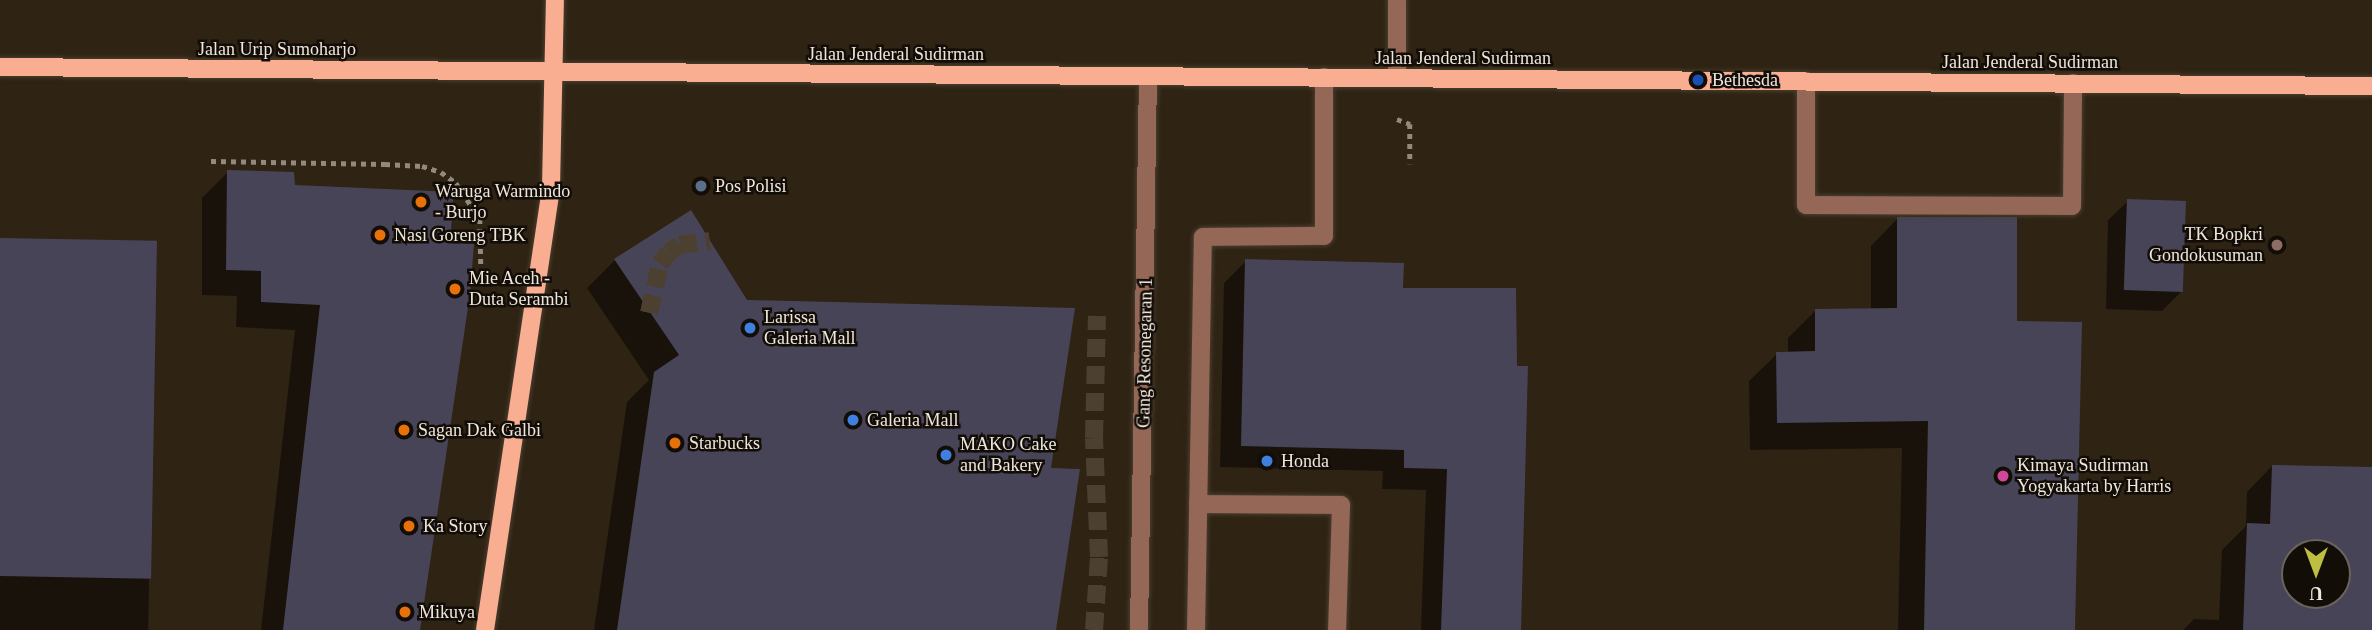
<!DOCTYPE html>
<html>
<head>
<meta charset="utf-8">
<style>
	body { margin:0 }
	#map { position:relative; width:2372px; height:630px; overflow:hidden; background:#2f2313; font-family:"Times New Roman",serif }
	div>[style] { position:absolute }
	.shadow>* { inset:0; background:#0007; transform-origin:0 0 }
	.building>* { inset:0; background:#474457; transform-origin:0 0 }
	.minor-tunnel>* { height:18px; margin-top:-9px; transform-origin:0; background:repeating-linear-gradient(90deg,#4c4031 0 18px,transparent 0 27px) }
	.path>* { height:4.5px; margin-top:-2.25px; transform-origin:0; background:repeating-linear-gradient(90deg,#93897c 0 5px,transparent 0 10px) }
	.roads { filter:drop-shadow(0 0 2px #4a3e2f) drop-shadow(0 0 2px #4a3e2f) }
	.minor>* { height:18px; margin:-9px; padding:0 9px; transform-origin:9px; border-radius:9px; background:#946756 }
	.major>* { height:18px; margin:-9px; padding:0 9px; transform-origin:9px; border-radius:9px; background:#f9ae92 }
	.dots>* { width:19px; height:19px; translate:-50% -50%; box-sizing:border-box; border:4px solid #130d07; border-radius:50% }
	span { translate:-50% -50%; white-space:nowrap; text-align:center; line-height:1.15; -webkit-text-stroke:5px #130d07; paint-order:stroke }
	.street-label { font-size:18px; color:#efe7dd }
	.poi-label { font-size:18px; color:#efe7dd }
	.left { translate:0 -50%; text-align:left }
	.right { translate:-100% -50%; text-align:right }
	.north { position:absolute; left:2281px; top:539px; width:70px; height:70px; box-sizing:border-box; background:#130d07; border:2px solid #6b645d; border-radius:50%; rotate:180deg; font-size:19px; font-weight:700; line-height:28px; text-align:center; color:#efe7dd }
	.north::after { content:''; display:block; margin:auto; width:24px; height:32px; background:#bebf42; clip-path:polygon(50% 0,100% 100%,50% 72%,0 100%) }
</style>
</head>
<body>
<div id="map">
	<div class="shadow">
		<i style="clip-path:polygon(228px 172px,293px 187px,418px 630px,261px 630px,295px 330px,236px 327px,237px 296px,202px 295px,202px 198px)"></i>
		<i style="clip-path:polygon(2128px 201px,2182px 291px,2162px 311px,2106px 309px,2108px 220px)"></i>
		<i style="clip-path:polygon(690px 213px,746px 302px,1049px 470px,1054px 630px,594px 630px,627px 402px,649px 380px,587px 288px,615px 260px)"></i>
		<i style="clip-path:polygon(1898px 218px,2015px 322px,2073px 630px,1898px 630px,1902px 448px,1750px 450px,1749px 381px,1777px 354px,1788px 354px,1788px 338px,1815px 311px,1871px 310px,1871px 246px)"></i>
		<i style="left:0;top:239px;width:155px;height:391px;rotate:1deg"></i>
		<i style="clip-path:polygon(1246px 261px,1401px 289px,1519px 630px,1421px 630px,1426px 490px,1382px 489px,1383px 471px,1220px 467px,1224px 283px)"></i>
		<i style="clip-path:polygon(evenodd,2272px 466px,2372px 469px,2372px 630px,2183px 630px,2194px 619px,2219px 620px,2222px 550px,2246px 526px,2247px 492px,2272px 466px,2295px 553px,2337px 553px,2337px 595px,2295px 595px,2295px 553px)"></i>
	</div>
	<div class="building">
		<i style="clip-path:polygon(227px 170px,294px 172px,295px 185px,454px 192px,450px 243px,474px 244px,470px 294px,420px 630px,283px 630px,320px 305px,261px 302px,261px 271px,226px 270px)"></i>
		<i style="left:2127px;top:199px;width:59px;height:91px;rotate:2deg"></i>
		<i style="clip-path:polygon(691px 210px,747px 300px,1075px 308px,1051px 468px,1080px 469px,1056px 630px,617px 630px,654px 372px,679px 355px,614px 259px)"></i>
		<i style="clip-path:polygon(1897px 217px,2017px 217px,2017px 321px,2082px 322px,2075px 630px,1924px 630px,1928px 421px,1777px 423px,1776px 352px,1815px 351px,1815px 309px,1897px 308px)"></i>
		<i style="left:0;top:238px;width:157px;height:338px;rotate:1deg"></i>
		<i style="clip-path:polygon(1245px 259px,1404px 263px,1403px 288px,1516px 288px,1517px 366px,1528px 366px,1521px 630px,1441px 630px,1447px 469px,1404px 468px,1404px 450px,1241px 446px)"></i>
		<i style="clip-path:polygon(evenodd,2272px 465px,2372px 467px,2372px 630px,2243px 630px,2247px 523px,2270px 524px,2272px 465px,2295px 553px,2337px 553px,2337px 595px,2295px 595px,2295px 553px)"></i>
	</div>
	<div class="minor-tunnel">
		<i style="left:649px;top:313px;width:50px;rotate:-77.3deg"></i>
		<i style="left:660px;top:264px;width:14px;rotate:-54deg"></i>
		<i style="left:668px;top:253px;width:14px;rotate:-36deg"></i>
		<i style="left:679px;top:245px;width:31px;rotate:-7deg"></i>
		<i style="left:1094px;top:630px;width:73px;rotate:-86.1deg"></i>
		<i style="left:1099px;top:557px;width:119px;rotate:-92.4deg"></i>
		<i style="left:1094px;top:438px;width:122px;rotate:-88.6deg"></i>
	</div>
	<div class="path">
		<i style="left:1397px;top:119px;width:14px;rotate:21deg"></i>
		<i style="left:1410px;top:124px;width:40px;rotate:90deg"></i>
		<i style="left:211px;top:161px;width:174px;rotate:1deg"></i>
		<i style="left:385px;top:164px;width:37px;rotate:3deg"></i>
		<i style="left:422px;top:166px;width:20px;rotate:18deg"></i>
		<i style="left:441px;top:172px;width:19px;rotate:36deg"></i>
		<i style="left:456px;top:183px;width:43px;rotate:56.3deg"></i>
		<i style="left:480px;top:219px;width:48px;rotate:88.8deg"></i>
	</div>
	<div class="roads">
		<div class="minor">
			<i style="left:1397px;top:0;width:78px;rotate:90deg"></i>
			<i style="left:1806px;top:81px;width:124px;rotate:90deg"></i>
			<i style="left:1806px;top:205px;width:266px;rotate:0.2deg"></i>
			<i style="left:2072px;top:206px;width:123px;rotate:-89.5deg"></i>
			<i style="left:1198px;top:504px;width:143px;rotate:0.4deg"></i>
			<i style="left:1341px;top:505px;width:125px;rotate:91.8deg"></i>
			<i style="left:1139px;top:630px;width:554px;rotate:-89.07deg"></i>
			<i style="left:1196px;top:630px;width:393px;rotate:-89deg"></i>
			<i style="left:1203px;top:237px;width:121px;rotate:-0.5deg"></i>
			<i style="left:1324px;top:236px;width:159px;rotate:-90deg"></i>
		</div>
		<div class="major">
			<i style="left:0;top:67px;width:2372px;rotate:0.46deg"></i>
			<i style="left:485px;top:630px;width:448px;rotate:-81.5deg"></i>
			<i style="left:551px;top:187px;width:187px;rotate:-88.8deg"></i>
		</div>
	</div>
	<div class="dots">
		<i style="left:1698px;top:80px;background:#1a4fb4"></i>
		<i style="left:701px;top:186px;background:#5c6f8a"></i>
		<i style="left:421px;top:202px;background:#e8710a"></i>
		<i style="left:380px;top:235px;background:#e8710a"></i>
		<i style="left:2277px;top:245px;background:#8d6e63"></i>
		<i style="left:455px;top:289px;background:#e8710a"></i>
		<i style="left:750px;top:328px;background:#3f7fe0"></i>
		<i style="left:853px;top:420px;background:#3f7fe0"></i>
		<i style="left:404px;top:430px;background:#e8710a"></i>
		<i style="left:675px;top:443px;background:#e8710a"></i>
		<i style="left:946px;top:455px;background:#3f7fe0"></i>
		<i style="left:1267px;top:461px;background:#3f7fe0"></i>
		<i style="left:2003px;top:476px;background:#d1479c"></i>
		<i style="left:409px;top:526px;background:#e8710a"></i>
		<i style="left:405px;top:612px;background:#e8710a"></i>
	</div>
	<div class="street-label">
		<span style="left:277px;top:49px">Jalan Urip Sumoharjo</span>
		<span style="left:896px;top:54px">Jalan Jenderal Sudirman</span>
		<span style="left:1463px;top:58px">Jalan Jenderal Sudirman</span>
		<span style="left:2030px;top:62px">Jalan Jenderal Sudirman</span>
		<span style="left:1145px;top:353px;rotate:-89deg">Gang Resonegaran 1</span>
	</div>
	<div class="poi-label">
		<span class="left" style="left:1712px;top:80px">Bethesda</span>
		<span class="left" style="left:715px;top:186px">Pos Polisi</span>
		<span class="left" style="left:435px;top:202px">Waruga Warmindo<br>- Burjo</span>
		<span class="left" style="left:394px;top:235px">Nasi Goreng TBK</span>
		<span class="right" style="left:2263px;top:245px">TK Bopkri<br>Gondokusuman</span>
		<span class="left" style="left:469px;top:289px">Mie Aceh -<br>Duta Serambi</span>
		<span class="left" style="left:764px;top:328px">Larissa<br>Galeria Mall</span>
		<span class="left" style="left:867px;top:420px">Galeria Mall</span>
		<span class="left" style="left:418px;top:430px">Sagan Dak Galbi</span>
		<span class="left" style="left:689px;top:443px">Starbucks</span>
		<span class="left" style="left:960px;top:455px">MAKO Cake<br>and Bakery</span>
		<span class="left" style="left:1281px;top:461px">Honda</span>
		<span class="left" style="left:2017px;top:476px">Kimaya Sudirman<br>Yogyakarta by Harris</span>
		<span class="left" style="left:423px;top:526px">Ka Story</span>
		<span class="left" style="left:419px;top:612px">Mikuya</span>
	</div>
	<div class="north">U</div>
</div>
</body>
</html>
